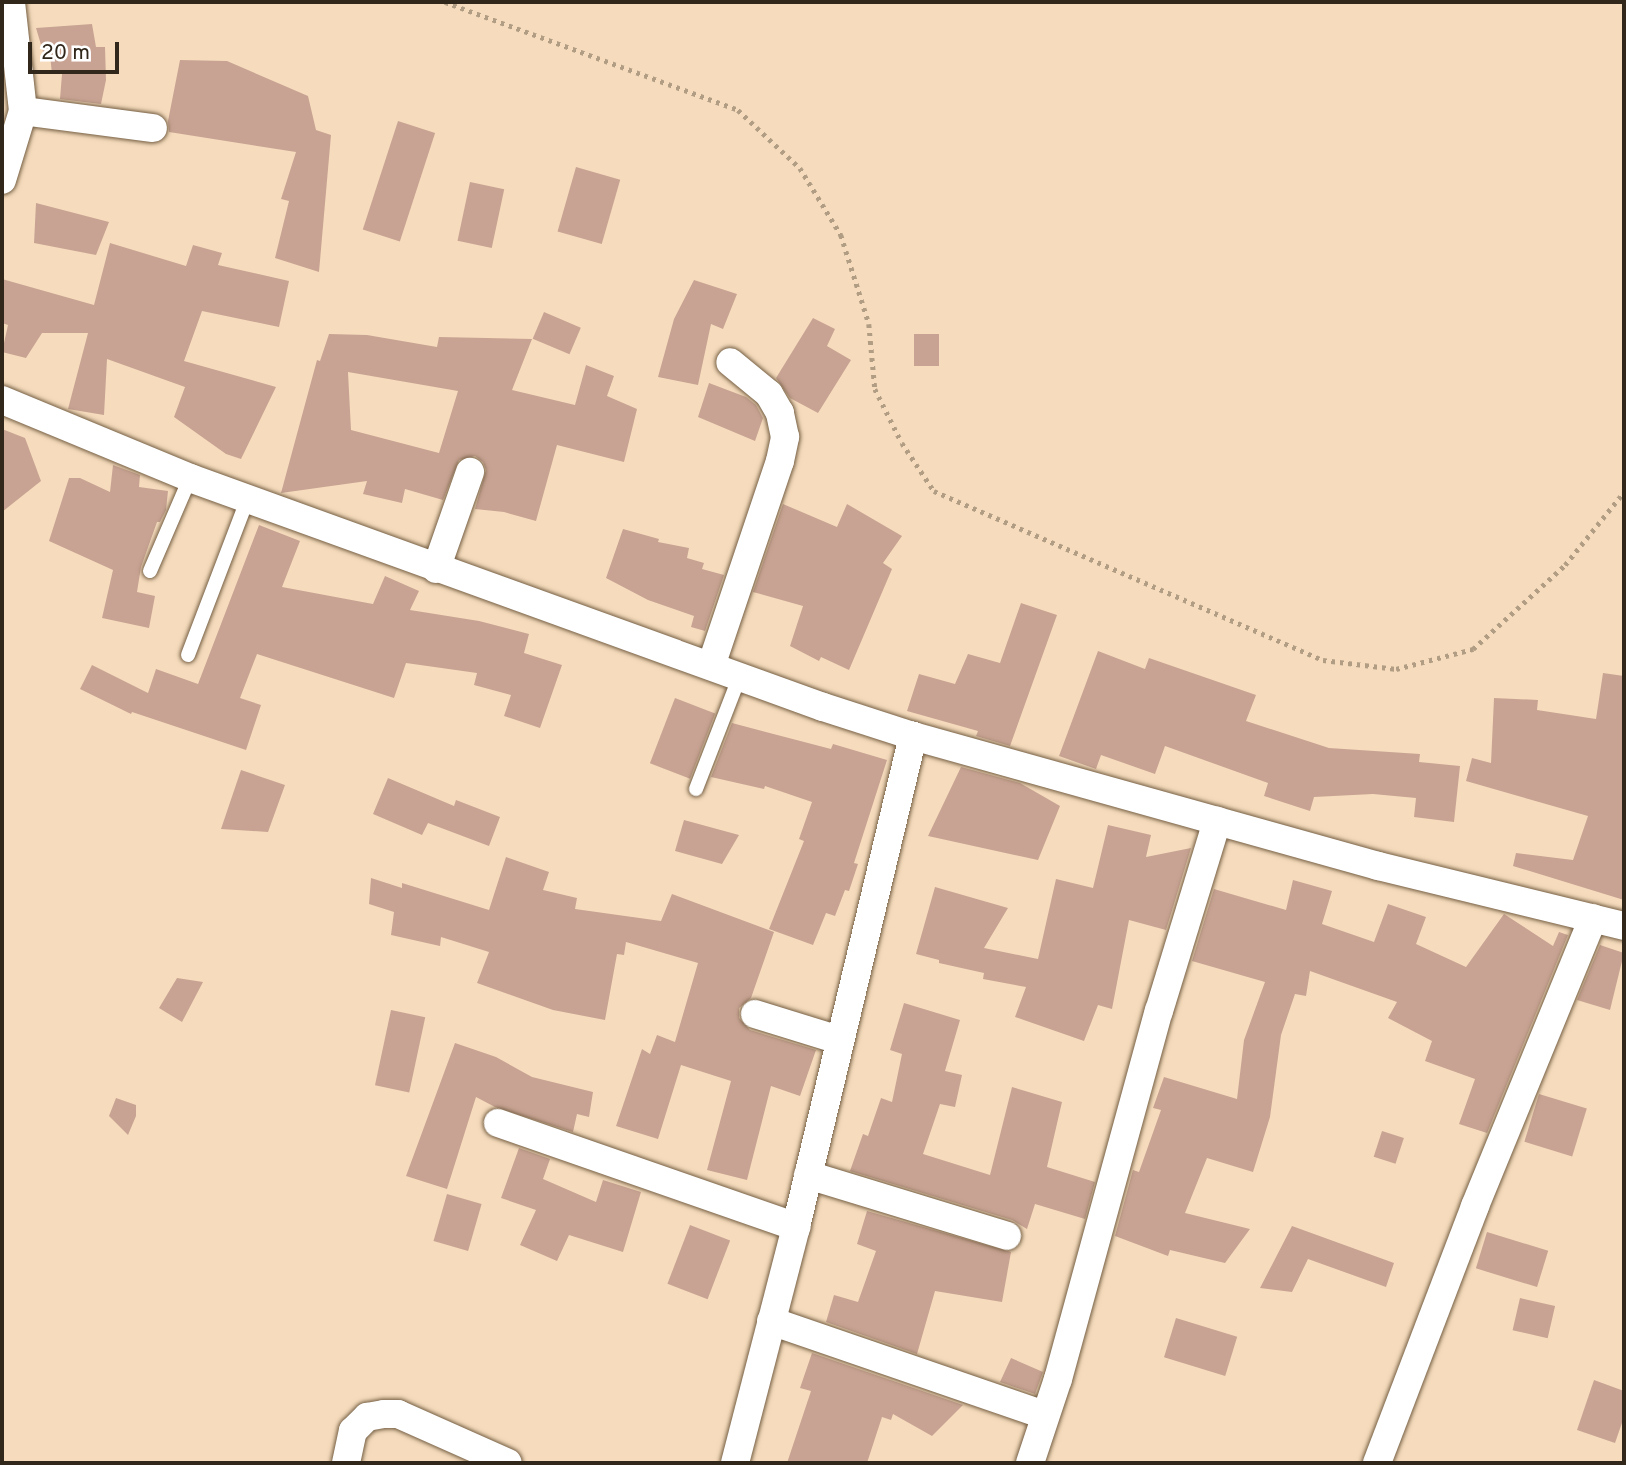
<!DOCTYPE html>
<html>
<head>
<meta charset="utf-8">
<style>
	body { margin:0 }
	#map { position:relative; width:1626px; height:1465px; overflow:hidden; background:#f6dcbd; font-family:Overpass,sans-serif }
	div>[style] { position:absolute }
	.building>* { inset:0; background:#c8a393; transform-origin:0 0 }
	.path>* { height:4.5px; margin-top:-2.25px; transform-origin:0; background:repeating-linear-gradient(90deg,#b19d84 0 3.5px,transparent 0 8.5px) }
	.roads { filter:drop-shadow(0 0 2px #745e43) drop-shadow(0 0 2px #745e43) }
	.lane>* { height:14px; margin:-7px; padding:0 7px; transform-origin:7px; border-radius:7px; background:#fff }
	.street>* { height:28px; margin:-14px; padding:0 14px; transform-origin:14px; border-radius:14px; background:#fff }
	span { translate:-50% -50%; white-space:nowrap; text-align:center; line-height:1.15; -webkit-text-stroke:7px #fff; paint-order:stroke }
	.frame { position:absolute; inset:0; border:4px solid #31271b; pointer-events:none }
	.scale { position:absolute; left:28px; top:42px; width:91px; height:32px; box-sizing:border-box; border:4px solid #31271b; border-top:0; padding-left:9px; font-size:21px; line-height:24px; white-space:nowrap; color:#31271b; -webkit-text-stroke:5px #fff; paint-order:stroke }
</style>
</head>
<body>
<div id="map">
	<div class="building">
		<i style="clip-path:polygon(92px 24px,96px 47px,105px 47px,106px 80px,101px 104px,60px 99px,62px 74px,52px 74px,50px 55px,44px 55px,36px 28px)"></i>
		<i style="clip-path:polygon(180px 60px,227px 61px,308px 96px,316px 130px,331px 135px,319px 272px,275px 258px,289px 201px,281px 199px,296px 152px,169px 132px,168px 121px)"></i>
		<i style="left:398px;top:121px;width:39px;height:114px;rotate:18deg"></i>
		<i style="left:576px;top:167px;width:46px;height:67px;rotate:16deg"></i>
		<i style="left:470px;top:182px;width:35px;height:60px;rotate:12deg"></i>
		<i style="clip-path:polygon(36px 203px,109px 222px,96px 255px,34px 243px)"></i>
		<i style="clip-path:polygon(110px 243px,186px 266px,193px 245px,222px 253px,218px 265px,289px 281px,279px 327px,202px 311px,184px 361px,276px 387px,241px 459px,226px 454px,174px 417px,185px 387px,107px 359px,104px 415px,68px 409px,88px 333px,42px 333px,26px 358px,2px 352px,8px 325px,2px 323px,2px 279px,94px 305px)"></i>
		<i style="clip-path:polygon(694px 280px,737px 294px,723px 329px,711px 324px,698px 385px,658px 377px,674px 319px)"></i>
		<i style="left:544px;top:312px;width:40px;height:29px;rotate:23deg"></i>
		<i style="clip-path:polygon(813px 318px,835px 329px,827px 346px,851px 360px,818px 413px,790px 398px,776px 378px)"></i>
		<i style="clip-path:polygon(evenodd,329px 334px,367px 335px,437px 347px,439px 337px,532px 339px,512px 390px,575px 405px,586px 365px,614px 376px,607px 396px,637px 409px,624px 462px,557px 445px,536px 521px,504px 512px,475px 509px,486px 470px,483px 462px,475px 456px,459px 460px,443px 500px,405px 489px,402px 503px,363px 494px,367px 481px,281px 493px,317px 360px,320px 361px,329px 334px,348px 372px,458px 391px,439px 453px,351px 430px,348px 372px)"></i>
		<i style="left:914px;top:334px;width:25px;height:32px"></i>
		<i style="clip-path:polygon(709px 383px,746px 397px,756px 405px,763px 418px,755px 441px,698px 417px)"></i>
		<i style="clip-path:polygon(2px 429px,25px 438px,41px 481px,2px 512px)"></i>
		<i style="clip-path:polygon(113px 465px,140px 475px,139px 487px,168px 491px,166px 510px,160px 522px,157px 522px,141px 567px,137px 592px,155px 596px,149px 628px,102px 618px,113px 570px,49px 541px,69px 478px,80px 478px,110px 492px)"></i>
		<i style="clip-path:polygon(783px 504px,837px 527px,847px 504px,902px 536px,883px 563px,892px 569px,849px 670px,821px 657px,819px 661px,790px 646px,803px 606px,753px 592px)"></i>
		<i style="clip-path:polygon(259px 525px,300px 541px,282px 587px,373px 604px,385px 576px,419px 591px,410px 610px,479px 621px,529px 634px,524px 653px,562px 665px,540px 728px,504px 716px,511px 695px,474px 685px,477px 673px,406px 663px,394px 698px,257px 654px,240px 698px,261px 705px,246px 750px,132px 712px,131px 714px,80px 689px,92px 665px,148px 693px,156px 669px,198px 684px)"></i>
		<i style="clip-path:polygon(623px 529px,659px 539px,658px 542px,689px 548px,687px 558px,704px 563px,702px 569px,724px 575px,705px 631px,691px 627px,694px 616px,648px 600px,606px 578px)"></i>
		<i style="clip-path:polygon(1021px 603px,1057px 615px,1010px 746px,976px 736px,978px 731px,907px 711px,919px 674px,955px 684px,968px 654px,1000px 663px)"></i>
		<i style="clip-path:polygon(1098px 651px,1145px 669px,1149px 658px,1256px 695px,1246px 721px,1329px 748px,1420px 754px,1419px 762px,1460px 766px,1454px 822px,1414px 817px,1416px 798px,1373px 794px,1314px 797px,1310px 811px,1264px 796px,1268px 783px,1165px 746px,1155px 774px,1101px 755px,1096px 769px,1059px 756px)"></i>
		<i style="clip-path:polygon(1603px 673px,1624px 676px,1624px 900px,1513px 866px,1516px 853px,1573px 860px,1588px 816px,1466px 781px,1472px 758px,1491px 763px,1494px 698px,1538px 700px,1537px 710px,1596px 719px)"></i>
		<i style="left:675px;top:698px;width:43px;height:70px;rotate:21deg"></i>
		<i style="clip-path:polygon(732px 723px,831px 749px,833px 744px,887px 760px,854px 863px,858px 864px,849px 891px,845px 890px,835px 916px,826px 913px,813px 945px,769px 929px,804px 841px,799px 839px,812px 802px,765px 786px,764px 789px,711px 777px)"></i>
		<i style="clip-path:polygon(961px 767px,1020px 783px,1060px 806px,1038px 860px,928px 836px)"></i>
		<i style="clip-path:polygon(241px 770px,285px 785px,268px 832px,221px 829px)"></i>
		<i style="clip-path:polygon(388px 778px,454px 806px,456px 800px,500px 817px,489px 846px,428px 823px,422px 835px,373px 814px)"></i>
		<i style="clip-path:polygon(684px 820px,739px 835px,722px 864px,675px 851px)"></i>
		<i style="clip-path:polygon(1108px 825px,1151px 835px,1146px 857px,1191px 848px,1166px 930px,1129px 920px,1112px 1009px,1098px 1005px,1084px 1041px,1015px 1017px,1026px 987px,983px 979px,984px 973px,939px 963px,939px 960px,916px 954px,935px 887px,1008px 908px,984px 948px,1038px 959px,1056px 879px,1093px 888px)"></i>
		<i style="clip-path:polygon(506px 857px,549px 872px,543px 890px,577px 898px,575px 909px,661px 921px,672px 894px,774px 932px,751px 998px,739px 1008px,739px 1018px,750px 1030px,816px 1050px,800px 1096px,771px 1086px,747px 1180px,707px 1170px,731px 1081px,681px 1065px,658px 1139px,616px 1126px,642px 1049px,650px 1054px,657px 1035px,675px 1042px,698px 963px,626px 942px,624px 955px,617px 954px,605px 1020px,553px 1010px,477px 983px,489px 952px,441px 937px,440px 946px,391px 935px,394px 912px,369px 904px,371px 878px,402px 888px,402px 883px,489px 910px)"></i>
		<i style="clip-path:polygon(1293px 880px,1332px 891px,1322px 924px,1374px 942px,1388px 904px,1426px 917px,1416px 944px,1466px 967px,1504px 914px,1553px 946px,1559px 932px,1568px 935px,1487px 1133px,1459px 1124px,1475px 1079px,1425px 1061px,1432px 1041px,1388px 1018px,1397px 1002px,1310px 971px,1306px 996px,1295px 994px,1281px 1035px,1270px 1117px,1253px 1172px,1207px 1158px,1185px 1213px,1250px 1229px,1225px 1263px,1170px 1250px,1168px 1256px,1115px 1236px,1133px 1170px,1139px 1172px,1161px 1110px,1153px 1108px,1164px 1077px,1237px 1099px,1244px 1040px,1265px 982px,1192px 961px,1214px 889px,1286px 910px)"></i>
		<i style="clip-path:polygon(1600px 945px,1624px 953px,1610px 1010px,1577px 1000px)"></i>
		<i style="clip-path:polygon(177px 978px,203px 982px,182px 1022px,159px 1008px)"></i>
		<i style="clip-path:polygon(904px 1003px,960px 1020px,945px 1071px,962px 1075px,955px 1107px,940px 1104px,923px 1154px,990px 1175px,1012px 1087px,1062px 1102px,1047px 1167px,1095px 1182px,1085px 1219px,1035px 1204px,1027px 1229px,1012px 1220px,850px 1171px,863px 1134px,868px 1136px,881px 1098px,892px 1102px,902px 1054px,890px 1050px)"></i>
		<i style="left:391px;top:1010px;width:35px;height:77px;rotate:12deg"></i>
		<i style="clip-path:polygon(455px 1043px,496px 1057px,532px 1077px,593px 1092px,589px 1117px,577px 1114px,573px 1132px,495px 1107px,476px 1097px,447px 1189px,406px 1176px)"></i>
		<i style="left:1539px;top:1094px;width:50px;height:50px;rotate:17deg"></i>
		<i style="clip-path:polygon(116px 1098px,136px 1105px,136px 1116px,128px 1135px,109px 1116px)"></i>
		<i style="left:1382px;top:1131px;width:23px;height:27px;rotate:18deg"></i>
		<i style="clip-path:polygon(519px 1148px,550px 1159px,543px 1179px,596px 1202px,603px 1180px,641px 1192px,623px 1252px,569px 1235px,557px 1261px,520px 1245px,536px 1210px,501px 1198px)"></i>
		<i style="left:447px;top:1194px;width:36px;height:49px;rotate:16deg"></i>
		<i style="clip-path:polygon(867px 1211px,1011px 1252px,1002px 1302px,935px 1291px,917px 1354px,826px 1322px,834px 1295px,858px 1302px,876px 1251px,857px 1244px)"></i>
		<i style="left:690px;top:1225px;width:43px;height:63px;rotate:21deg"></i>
		<i style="clip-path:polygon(1292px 1226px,1394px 1263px,1386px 1287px,1308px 1259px,1292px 1292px,1260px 1288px)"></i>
		<i style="left:1487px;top:1232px;width:64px;height:38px;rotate:17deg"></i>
		<i style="left:1520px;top:1298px;width:36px;height:33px;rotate:13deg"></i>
		<i style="left:1176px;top:1318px;width:64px;height:41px;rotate:17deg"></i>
		<i style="clip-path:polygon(812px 1353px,963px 1405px,932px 1436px,893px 1414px,891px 1420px,882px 1417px,867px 1463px,787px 1463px,811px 1391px,800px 1388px)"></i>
		<i style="clip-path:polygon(1011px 1358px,1043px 1372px,1035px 1394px,1000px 1382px)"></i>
		<i style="clip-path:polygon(1594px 1380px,1624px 1391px,1624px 1417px,1615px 1443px,1577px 1430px)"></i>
	</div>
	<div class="path">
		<i style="left:445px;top:2px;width:312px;rotate:20.2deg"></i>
		<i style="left:738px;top:110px;width:85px;rotate:43.1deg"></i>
		<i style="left:800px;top:168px;width:79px;rotate:58.5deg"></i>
		<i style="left:841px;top:235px;width:93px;rotate:72.5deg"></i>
		<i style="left:869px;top:324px;width:65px;rotate:84.7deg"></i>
		<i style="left:875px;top:389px;width:60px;rotate:63.4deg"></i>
		<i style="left:902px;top:443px;width:58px;rotate:56.3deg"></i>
		<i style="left:934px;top:491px;width:424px;rotate:23.5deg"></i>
		<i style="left:1323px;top:660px;width:74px;rotate:7deg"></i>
		<i style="left:1396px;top:669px;width:80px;rotate:-14.6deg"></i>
		<i style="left:1473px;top:649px;width:125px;rotate:-42.4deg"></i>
		<i style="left:1565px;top:565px;width:94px;rotate:-51.1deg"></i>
	</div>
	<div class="roads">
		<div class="lane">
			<i style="left:150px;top:571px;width:101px;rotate:-66.7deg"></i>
			<i style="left:188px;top:655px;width:168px;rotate:-69.1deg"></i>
			<i style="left:696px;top:789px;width:119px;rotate:-68.8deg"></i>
		</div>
		<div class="street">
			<i style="left:23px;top:111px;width:131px;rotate:7.5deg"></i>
			<i style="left:2px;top:180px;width:72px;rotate:-73.1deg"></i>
			<i style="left:23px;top:111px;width:110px;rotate:-96.3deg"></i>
			<i style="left:2px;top:400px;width:204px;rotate:22.5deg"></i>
			<i style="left:190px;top:478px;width:673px;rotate:19.89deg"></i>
			<i style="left:823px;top:707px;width:95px;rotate:17.9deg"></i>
			<i style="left:913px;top:736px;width:483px;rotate:15.6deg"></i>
			<i style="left:1378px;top:866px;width:253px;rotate:13.7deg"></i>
			<i style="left:436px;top:569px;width:103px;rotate:-70.7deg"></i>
			<i style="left:711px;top:666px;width:216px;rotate:-71.4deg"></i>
			<i style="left:780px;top:461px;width:25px;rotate:-78deg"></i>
			<i style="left:785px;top:437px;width:25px;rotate:-102deg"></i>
			<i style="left:780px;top:413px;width:22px;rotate:-120deg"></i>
			<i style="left:769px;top:394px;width:50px;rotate:-140.6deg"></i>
			<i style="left:755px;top:1014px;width:88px;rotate:17.2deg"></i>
			<i style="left:498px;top:1123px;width:316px;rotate:19.2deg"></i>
			<i style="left:808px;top:1175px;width:208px;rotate:17deg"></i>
			<i style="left:771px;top:1321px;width:289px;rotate:19deg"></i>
			<i style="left:346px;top:1463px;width:33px;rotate:-78deg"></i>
			<i style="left:353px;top:1431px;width:20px;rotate:-45deg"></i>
			<i style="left:367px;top:1417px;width:17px;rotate:-10deg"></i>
			<i style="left:384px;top:1414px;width:14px"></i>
			<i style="left:398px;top:1414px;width:120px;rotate:24deg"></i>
			<i style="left:735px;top:1463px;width:244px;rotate:-75.5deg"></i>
			<i style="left:796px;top:1227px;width:505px;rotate:-76.6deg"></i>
			<i style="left:1030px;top:1463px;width:89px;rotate:-71.6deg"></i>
			<i style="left:1058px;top:1379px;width:382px;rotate:-74.7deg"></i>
			<i style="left:1159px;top:1011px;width:199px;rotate:-73deg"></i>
			<i style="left:1377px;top:1463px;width:275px;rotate:-69.1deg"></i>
			<i style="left:1475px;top:1206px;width:311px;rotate:-67.7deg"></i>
		</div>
	</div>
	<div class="frame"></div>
	<div class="scale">20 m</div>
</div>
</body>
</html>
